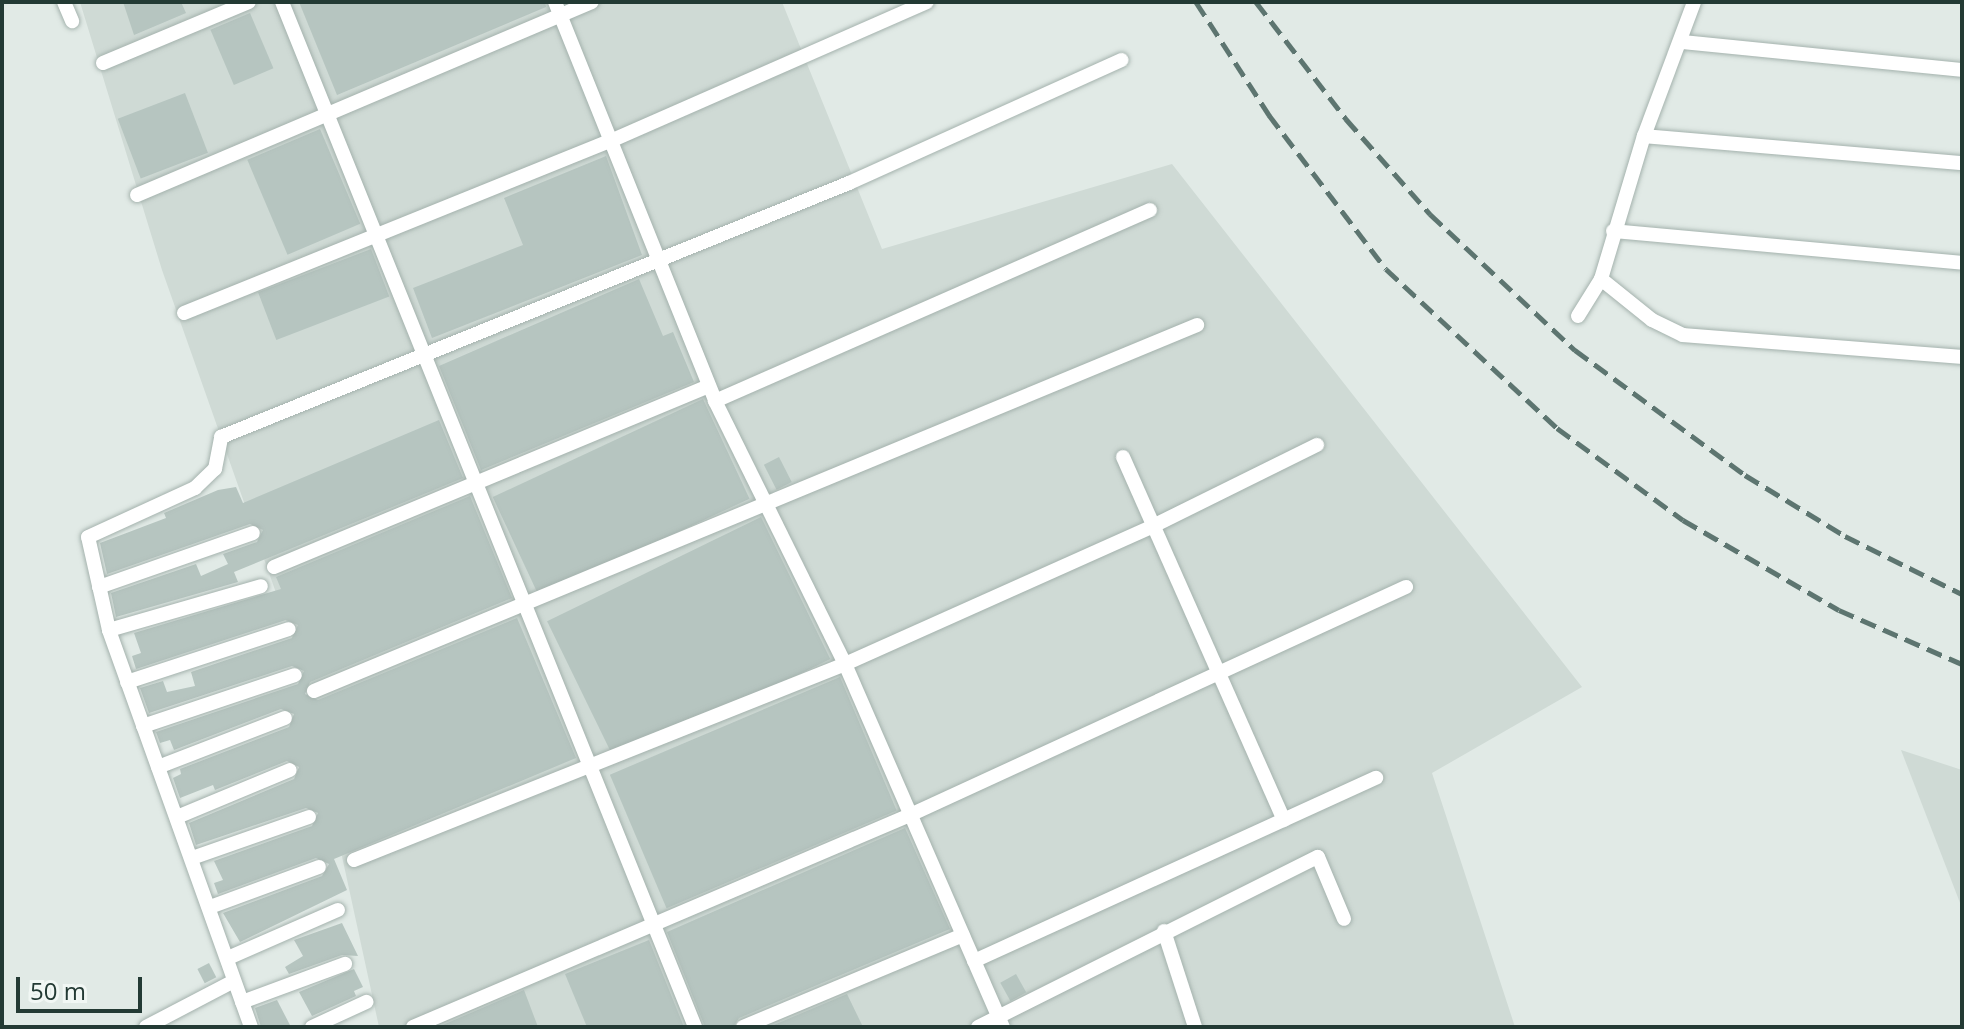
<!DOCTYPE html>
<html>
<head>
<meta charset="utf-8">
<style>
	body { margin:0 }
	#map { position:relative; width:1964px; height:1029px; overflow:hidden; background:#e1eae6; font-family:"Open Sans",sans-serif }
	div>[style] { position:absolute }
	.built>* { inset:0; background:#cfdad5 }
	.building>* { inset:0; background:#b6c5c0; transform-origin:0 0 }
	.roads { filter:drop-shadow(0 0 2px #a4b2ad) drop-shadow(0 0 2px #a4b2ad) }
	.minor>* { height:14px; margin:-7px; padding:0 7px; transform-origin:7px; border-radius:7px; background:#fff }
	.rail>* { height:5px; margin-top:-2.5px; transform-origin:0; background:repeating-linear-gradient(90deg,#5d7570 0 16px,transparent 0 24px) }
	span { translate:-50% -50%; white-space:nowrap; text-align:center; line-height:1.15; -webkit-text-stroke:8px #f1f7f4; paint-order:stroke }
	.frame { position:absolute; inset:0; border:4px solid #233a34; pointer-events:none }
	.scale { position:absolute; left:16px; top:977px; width:126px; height:36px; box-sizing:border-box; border:4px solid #233a34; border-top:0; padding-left:10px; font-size:24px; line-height:28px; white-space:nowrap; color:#233a34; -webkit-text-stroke:6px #f1f7f4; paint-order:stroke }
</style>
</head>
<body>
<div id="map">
	<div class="built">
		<i style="clip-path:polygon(80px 2px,782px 2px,882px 249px,1172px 164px,1582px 687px,1432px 773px,1515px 1027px,379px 1027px,299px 658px,162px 270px)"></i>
		<i style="clip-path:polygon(1901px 750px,1962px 770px,1962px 908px)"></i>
	</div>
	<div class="building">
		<i style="clip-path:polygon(123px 2px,181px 2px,186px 13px,134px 35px)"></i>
		<i style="clip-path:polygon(299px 2px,545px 2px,546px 7px,337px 95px)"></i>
		<i style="left:250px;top:13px;width:60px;height:43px;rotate:67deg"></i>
		<i style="left:185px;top:93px;width:64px;height:72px;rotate:69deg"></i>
		<i style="left:320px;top:129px;width:103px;height:79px;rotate:67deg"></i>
		<i style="clip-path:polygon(606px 156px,642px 255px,432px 338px,413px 288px,523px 245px,504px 198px)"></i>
		<i style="left:371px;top:249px;width:51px;height:121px;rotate:69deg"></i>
		<i style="clip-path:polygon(639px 279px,663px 336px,673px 332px,694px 382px,481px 470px,439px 366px)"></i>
		<i style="left:703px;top:399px;width:110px;height:232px;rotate:65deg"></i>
		<i style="clip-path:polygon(439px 420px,463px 478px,234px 572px,238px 582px,116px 617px,111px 593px,196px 564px,201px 576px,228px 564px,223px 554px,257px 542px,263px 530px,250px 524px,107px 574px,100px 543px,166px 518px,164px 513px,218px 490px,236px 487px,243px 503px)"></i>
		<i style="left:779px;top:457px;width:28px;height:17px;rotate:63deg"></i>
		<i style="clip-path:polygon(470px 496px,512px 598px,310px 682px,305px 694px,318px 700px,517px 618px,576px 758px,334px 859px,347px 890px,240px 942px,223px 913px,322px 876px,329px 864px,316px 858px,218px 894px,214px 883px,223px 880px,214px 861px,312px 826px,318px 813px,306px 808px,196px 845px,189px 823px,294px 779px,299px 767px,287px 761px,215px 790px,213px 785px,180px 798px,173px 778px,181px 774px,180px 769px,289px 727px,294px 714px,281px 709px,174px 750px,170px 740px,160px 743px,156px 732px,298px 684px,304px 671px,292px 666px,149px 713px,140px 688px,163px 681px,167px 692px,195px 686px,191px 672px,292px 638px,298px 625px,286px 620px,136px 669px,132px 656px,141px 653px,134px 633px,281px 589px,276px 577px)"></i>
		<i style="left:761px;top:517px;width:158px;height:238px;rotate:64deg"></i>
		<i style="left:840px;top:677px;width:145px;height:250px;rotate:67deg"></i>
		<i style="clip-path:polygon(905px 828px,950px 929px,739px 1018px,733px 1027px,705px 1027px,667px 932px)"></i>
		<i style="clip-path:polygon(342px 923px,358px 956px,342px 955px,289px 974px,285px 967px,303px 956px,294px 940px)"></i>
		<i style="clip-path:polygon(649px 940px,684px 1027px,587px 1027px,565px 974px)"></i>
		<i style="left:209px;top:963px;width:16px;height:13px;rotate:63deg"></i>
		<i style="clip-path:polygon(354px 969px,363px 987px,354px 991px,356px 996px,312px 1016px,299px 992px)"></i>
		<i style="left:1016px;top:974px;width:21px;height:18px;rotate:61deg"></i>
		<i style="clip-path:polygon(524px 990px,538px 1027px,438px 1027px)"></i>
		<i style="clip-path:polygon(847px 994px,863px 1027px,769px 1027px)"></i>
		<i style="clip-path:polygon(277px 1000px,291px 1027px,261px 1027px,255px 1008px)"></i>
	</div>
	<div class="roads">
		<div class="minor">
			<i style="left:64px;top:2px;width:21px;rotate:67deg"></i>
			<i style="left:282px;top:2px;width:1105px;rotate:68.05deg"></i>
			<i style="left:555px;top:2px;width:430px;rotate:68.1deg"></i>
			<i style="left:715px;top:401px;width:293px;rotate:63.7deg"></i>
			<i style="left:845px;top:664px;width:396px;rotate:66.5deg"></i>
			<i style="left:1682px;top:42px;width:281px;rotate:5.7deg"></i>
			<i style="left:103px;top:63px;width:158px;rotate:-22.7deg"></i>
			<i style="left:1644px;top:136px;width:319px;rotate:4.9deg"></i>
			<i style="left:137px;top:195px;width:494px;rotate:-23deg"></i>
			<i style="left:1613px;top:231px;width:350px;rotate:5.2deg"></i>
			<i style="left:1601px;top:279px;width:65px;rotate:38.8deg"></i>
			<i style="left:1652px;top:320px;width:34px;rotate:26deg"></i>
			<i style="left:1683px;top:335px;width:280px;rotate:4.5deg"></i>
			<i style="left:184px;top:313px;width:457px;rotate:-22deg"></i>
			<i style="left:608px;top:142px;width:348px;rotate:-23.7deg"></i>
			<i style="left:1578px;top:316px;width:44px;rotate:-58.1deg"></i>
			<i style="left:1601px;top:279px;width:149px;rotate:-73.3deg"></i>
			<i style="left:1644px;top:136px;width:143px;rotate:-69.5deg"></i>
			<i style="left:715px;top:401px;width:475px;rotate:-23.7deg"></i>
			<i style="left:1123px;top:457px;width:397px;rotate:66.1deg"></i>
			<i style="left:274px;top:567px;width:471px;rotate:-22.6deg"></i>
			<i style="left:99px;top:587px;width:163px;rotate:-19.3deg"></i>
			<i style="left:109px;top:630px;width:158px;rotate:-16.1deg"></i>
			<i style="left:127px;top:682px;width:170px;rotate:-18.1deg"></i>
			<i style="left:314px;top:691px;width:956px;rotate:-22.51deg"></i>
			<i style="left:143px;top:726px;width:160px;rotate:-18.5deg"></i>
			<i style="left:158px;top:767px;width:136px;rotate:-21.1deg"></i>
			<i style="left:177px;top:817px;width:122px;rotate:-22.6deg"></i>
			<i style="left:192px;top:858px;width:124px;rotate:-19.3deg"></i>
			<i style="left:354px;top:860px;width:529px;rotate:-21.76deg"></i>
			<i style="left:845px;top:664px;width:338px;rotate:-24.1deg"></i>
			<i style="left:1153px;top:526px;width:183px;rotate:-26.3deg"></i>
			<i style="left:210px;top:907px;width:116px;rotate:-20.2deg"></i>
			<i style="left:1164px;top:931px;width:101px;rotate:72.1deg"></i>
			<i style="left:228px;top:958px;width:120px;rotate:-23.6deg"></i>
			<i style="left:974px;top:961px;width:442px;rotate:-24.5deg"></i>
			<i style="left:242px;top:1002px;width:110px;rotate:-20.3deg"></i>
			<i style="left:146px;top:1027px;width:99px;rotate:-27.6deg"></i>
			<i style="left:251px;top:1027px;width:422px;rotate:-109.7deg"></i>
			<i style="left:109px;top:630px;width:95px;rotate:-102.7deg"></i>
			<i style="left:88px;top:537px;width:118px;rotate:-24.6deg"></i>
			<i style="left:195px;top:488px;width:28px;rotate:-44deg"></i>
			<i style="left:215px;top:469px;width:33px;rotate:-79deg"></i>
			<i style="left:221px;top:437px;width:677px;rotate:-22.02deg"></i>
			<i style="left:849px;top:183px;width:299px;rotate:-24.3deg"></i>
			<i style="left:312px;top:1027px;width:60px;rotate:-24.8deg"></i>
			<i style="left:413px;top:1027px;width:540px;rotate:-23.1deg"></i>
			<i style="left:910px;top:815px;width:546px;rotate:-24.69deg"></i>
			<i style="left:743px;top:1027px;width:238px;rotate:-22.7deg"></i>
			<i style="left:978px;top:1027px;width:380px;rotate:-26.6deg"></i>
			<i style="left:1318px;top:857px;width:67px;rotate:67.2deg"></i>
		</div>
	</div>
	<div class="rail">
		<i style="left:1196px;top:2px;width:135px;rotate:57.1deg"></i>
		<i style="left:1269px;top:115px;width:193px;rotate:52.8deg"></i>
		<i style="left:1386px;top:269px;width:233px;rotate:42.9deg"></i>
		<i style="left:1557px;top:428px;width:156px;rotate:36.1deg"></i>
		<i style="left:1683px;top:520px;width:180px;rotate:30deg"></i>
		<i style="left:1839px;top:610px;width:134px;rotate:23.7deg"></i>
		<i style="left:1256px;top:2px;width:148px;rotate:52.4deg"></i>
		<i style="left:1346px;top:119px;width:127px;rotate:48.5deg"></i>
		<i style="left:1430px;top:214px;width:199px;rotate:43.2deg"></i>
		<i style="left:1575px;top:350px;width:211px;rotate:36.3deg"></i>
		<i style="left:1745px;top:475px;width:117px;rotate:31.4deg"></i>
		<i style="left:1845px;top:536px;width:131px;rotate:26.4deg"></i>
	</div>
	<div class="frame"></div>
	<div class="scale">50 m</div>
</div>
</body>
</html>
